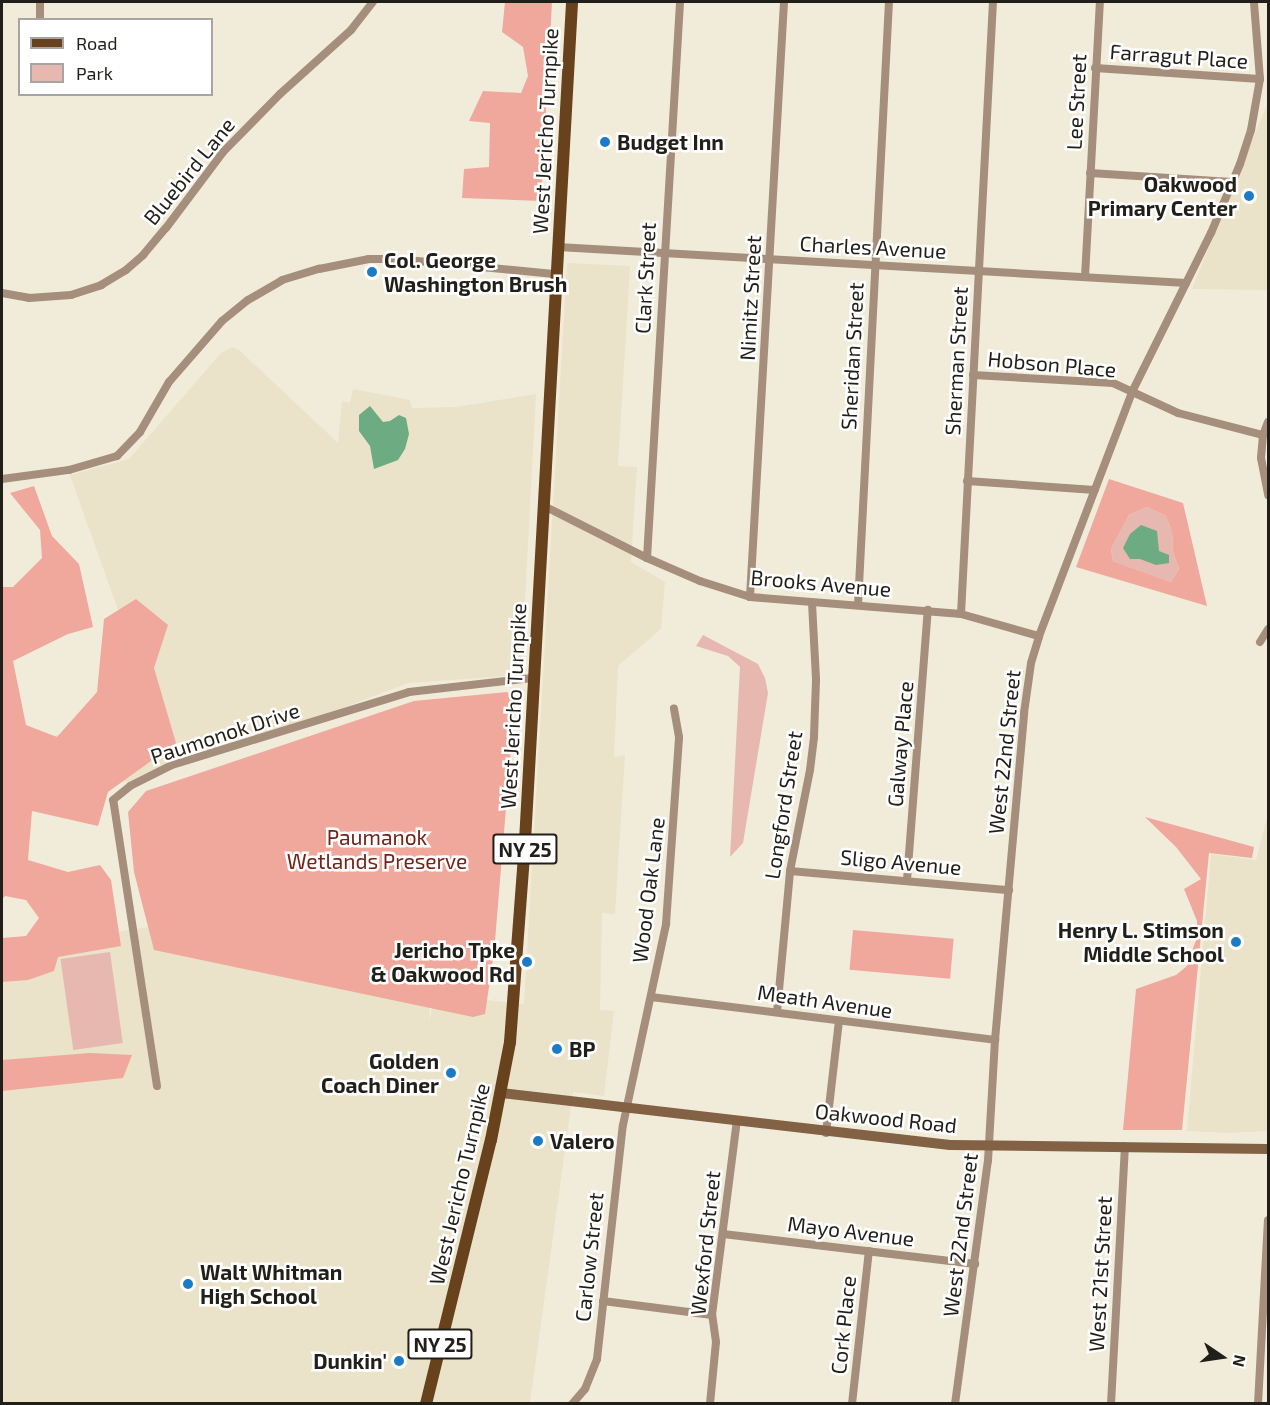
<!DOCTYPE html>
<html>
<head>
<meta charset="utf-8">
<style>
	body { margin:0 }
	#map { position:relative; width:1270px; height:1405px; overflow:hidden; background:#f1ecda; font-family:"Exo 2",sans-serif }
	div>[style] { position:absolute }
	.built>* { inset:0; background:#eae2c9 }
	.green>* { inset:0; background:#e7b8af; transform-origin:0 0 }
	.forest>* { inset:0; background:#efa89b; transform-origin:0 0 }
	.water>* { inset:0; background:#6dab83 }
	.street>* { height:8px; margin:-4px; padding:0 4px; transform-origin:4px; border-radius:4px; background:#a58e7b }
	.secondary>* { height:10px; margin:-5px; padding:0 5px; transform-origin:5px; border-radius:5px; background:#826145 }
	.primary>* { height:12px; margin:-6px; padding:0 6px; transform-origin:6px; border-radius:6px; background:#68411d }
	.dots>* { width:16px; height:16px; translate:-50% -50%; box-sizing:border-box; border:3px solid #fff; border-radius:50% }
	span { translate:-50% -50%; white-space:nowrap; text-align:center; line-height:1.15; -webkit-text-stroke:5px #fff; paint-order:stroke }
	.shield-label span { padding:2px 4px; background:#fff; border:2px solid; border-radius:4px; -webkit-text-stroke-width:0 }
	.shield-label { font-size:20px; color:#211f19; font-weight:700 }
	.street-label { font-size:21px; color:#211f19 }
	.poi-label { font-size:21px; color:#211f19; font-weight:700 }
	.left { translate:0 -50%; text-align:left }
	.right { translate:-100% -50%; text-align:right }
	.park-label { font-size:21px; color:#742218 }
	.frame { position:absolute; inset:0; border:3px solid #211f19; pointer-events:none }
	.legend { position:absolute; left:18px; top:18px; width:195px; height:78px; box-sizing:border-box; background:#fff; border:2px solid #a6a5a3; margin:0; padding:8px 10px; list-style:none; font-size:18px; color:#211f19 }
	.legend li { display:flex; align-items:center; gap:12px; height:30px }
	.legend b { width:30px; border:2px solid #a6a5a3 }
	.north { position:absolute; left:1192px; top:1327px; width:60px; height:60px; -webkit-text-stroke:4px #fff; paint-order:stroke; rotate:103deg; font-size:16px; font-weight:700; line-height:24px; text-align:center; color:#211f19 }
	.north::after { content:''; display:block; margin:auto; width:21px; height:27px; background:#211f19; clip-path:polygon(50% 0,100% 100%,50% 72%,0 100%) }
</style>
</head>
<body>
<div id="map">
	<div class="built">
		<i style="clip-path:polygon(1268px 102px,1268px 290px,1192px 289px)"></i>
		<i style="clip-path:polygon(567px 263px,630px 266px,618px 466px,637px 467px,631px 562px,665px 582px,661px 629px,618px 666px,614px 757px,625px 755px,615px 914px,602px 913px,600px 1010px,614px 1011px,604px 1096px,573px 1092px,530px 1403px,2px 1404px,2px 949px,149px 927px,430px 1007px,429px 1022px,435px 995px,524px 1004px)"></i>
		<i style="clip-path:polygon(232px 347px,238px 349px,338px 443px,342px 401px,350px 403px,353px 389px,410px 400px,412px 408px,456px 407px,536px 394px,521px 675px,408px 683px,272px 735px,129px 782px,38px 778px,30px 745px,130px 708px,143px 680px,70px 475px,129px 459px,221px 353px)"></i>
		<i style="clip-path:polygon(1268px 814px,1268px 1131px,1229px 1133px,1187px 1131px,1211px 854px,1256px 860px)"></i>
	</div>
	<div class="green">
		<i style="clip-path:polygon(1147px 507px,1166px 516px,1172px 532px,1173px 552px,1179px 569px,1171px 582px,1113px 561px,1111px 549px,1129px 515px)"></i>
		<i style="clip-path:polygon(703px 635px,758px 664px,765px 678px,768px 693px,743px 843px,730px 857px,740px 667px,728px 656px,696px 646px)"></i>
		<i style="left:110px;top:952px;width:92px;height:50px;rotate:82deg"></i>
	</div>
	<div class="forest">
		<i style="clip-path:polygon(505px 2px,552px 2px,541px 201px,462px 198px,464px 169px,489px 167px,490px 123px,469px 121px,483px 91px,521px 93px,528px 76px,523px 47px,502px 32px)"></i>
		<i style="clip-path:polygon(evenodd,1109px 479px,1183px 503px,1207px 606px,1076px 567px,1109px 479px,1147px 507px,1166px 516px,1172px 532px,1173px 552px,1179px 569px,1171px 582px,1113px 561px,1111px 549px,1129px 515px,1147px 507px)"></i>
		<i style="clip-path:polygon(34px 486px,52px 536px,79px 564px,93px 627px,68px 634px,13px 661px,26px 725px,57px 737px,97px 692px,104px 619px,136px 599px,168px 625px,154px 668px,176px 743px,108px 792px,98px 826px,32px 811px,28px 860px,68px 872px,100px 865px,111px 880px,121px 946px,58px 957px,54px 971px,28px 980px,2px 982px,2px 938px,26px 936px,39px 918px,26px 900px,5px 896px,2px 899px,2px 587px,13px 587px,42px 558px,40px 530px,10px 493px)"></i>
		<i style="clip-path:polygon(507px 692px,515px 699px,494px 953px,485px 1014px,473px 1017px,154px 950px,134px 872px,128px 812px,146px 791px,414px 701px)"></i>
		<i style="clip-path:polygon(1145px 817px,1254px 847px,1252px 858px,1209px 853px,1182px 1130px,1123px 1130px,1136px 989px,1176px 975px,1187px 966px,1197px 937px,1197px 921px,1184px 889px,1201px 879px,1176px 847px)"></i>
		<i style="left:853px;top:930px;width:101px;height:40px;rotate:5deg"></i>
		<i style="clip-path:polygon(90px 1053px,132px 1055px,123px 1078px,2px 1091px,2px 1060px)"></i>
	</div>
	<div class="water">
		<i style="clip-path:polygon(370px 406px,383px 422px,390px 421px,399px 415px,406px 418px,409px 434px,405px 449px,398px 460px,374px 469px,370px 446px,359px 431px,359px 415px)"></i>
		<i style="clip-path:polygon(1141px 525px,1157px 531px,1159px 551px,1169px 555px,1169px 563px,1156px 565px,1140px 559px,1130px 559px,1123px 548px,1130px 534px)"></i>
	</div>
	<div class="street">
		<i style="left:40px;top:2px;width:18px;rotate:90deg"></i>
		<i style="left:1095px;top:68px;width:165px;rotate:3.8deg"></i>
		<i style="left:1090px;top:173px;width:142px;rotate:3.6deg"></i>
		<i style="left:558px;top:247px;width:629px;rotate:3.28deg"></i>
		<i style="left:1085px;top:277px;width:275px;rotate:-86.9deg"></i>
		<i style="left:2px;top:293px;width:27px;rotate:10deg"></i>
		<i style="left:29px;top:298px;width:42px;rotate:-4.1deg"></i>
		<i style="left:71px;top:295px;width:32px;rotate:-18deg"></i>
		<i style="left:101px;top:285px;width:29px;rotate:-31deg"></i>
		<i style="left:126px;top:270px;width:23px;rotate:-41deg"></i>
		<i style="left:143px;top:255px;width:35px;rotate:-50deg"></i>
		<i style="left:166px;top:228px;width:95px;rotate:-53.1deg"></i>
		<i style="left:223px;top:152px;width:81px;rotate:-45.5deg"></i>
		<i style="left:280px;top:94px;width:96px;rotate:-42deg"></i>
		<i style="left:351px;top:30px;width:36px;rotate:-52deg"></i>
		<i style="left:973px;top:375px;width:140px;rotate:3.3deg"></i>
		<i style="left:1113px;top:383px;width:72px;rotate:24.8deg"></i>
		<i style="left:1178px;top:413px;width:88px;rotate:14.5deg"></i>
		<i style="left:1268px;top:422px;width:14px;rotate:111deg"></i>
		<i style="left:1263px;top:435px;width:23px;rotate:95deg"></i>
		<i style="left:1261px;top:458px;width:38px;rotate:79deg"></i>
		<i style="left:2px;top:479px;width:68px;rotate:-7.7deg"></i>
		<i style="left:69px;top:470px;width:50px;rotate:-16.3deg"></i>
		<i style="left:117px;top:456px;width:33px;rotate:-46deg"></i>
		<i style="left:140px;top:432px;width:58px;rotate:-59.9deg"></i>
		<i style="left:169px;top:382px;width:81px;rotate:-49deg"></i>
		<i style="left:222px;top:321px;width:33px;rotate:-39deg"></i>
		<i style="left:248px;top:300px;width:39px;rotate:-30deg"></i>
		<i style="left:282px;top:280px;width:39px;rotate:-17deg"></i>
		<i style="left:319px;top:269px;width:51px;rotate:-11.3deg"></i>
		<i style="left:369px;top:259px;width:27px"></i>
		<i style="left:396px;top:259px;width:161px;rotate:5.4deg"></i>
		<i style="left:967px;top:481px;width:128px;rotate:4deg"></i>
		<i style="left:544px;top:506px;width:115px;rotate:26.8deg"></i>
		<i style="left:647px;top:558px;width:58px;rotate:23.5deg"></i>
		<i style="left:700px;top:581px;width:52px;rotate:17.7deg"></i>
		<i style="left:750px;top:597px;width:212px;rotate:4.6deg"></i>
		<i style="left:961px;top:614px;width:81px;rotate:15.8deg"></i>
		<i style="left:647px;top:558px;width:557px;rotate:-86.6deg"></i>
		<i style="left:750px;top:597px;width:596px;rotate:-86.73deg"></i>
		<i style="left:858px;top:605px;width:604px;rotate:-87.06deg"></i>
		<i style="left:961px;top:614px;width:613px;rotate:-87.01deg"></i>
		<i style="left:1260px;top:642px;width:15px;rotate:-58deg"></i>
		<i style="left:790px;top:871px;width:220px;rotate:5deg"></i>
		<i style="left:907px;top:880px;width:271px;rotate:-85.6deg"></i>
		<i style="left:651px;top:997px;width:347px;rotate:7.1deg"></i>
		<i style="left:777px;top:1012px;width:142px;rotate:-84.7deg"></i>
		<i style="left:790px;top:871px;width:103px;rotate:-78.8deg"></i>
		<i style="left:810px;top:770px;width:33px;rotate:-83deg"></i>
		<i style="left:814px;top:737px;width:58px;rotate:-88deg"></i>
		<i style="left:816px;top:679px;width:76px;rotate:-93deg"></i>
		<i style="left:157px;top:1086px;width:289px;rotate:-98.7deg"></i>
		<i style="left:113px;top:800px;width:22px;rotate:-39deg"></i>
		<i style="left:130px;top:786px;width:47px;rotate:-26.6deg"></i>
		<i style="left:172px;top:765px;width:248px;rotate:-17.1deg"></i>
		<i style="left:409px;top:692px;width:124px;rotate:-6.5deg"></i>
		<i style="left:826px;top:1133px;width:113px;rotate:-83.4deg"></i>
		<i style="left:723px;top:1234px;width:254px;rotate:6.8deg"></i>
		<i style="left:603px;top:1301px;width:110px;rotate:7.3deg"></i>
		<i style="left:572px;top:1404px;width:20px;rotate:-49deg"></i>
		<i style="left:585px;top:1389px;width:32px;rotate:-68deg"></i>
		<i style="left:597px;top:1359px;width:235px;rotate:-83.7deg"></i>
		<i style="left:623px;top:1125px;width:206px;rotate:-77.9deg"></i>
		<i style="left:666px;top:924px;width:187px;rotate:-86deg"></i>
		<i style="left:679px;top:737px;width:29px;rotate:-100deg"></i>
		<i style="left:710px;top:1404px;width:62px;rotate:-84.5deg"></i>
		<i style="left:716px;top:1342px;width:27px;rotate:-98deg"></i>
		<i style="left:712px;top:1315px;width:196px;rotate:-82.7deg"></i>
		<i style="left:852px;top:1404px;width:154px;rotate:-83.7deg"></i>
		<i style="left:955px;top:1404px;width:245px;rotate:-82.3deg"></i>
		<i style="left:988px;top:1161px;width:121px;rotate:-86.7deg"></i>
		<i style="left:995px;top:1040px;width:328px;rotate:-84.9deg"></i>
		<i style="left:1024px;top:713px;width:50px;rotate:-82deg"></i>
		<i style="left:1031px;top:663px;width:28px;rotate:-73deg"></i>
		<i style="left:1039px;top:636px;width:261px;rotate:-69.1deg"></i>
		<i style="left:1132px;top:392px;width:178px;rotate:-63.6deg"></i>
		<i style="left:1211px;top:233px;width:75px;rotate:-67.2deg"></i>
		<i style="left:1240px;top:164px;width:36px;rotate:-72deg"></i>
		<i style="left:1251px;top:130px;width:52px;rotate:-80deg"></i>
		<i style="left:1260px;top:79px;width:77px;rotate:-94.5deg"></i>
		<i style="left:1111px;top:1404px;width:258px;rotate:-86.9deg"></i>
		<i style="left:1258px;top:1404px;width:184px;rotate:-86.9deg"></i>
	</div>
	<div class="secondary">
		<i style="left:501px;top:1093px;width:452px;rotate:6.6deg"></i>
		<i style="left:950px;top:1145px;width:318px;rotate:0.7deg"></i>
	</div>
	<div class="primary">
		<i style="left:426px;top:1404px;width:272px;rotate:-76.2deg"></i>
		<i style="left:491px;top:1140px;width:100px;rotate:-79deg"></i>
		<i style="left:510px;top:1042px;width:202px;rotate:-85.7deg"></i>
		<i style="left:525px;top:841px;width:840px;rotate:-86.79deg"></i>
	</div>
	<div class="dots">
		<i style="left:605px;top:142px;background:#1c7bc7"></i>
		<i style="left:1249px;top:196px;background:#1c7bc7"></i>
		<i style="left:372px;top:272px;background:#1c7bc7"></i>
		<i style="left:1236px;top:942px;background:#1c7bc7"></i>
		<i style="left:527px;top:962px;background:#1c7bc7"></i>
		<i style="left:557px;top:1049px;background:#1c7bc7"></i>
		<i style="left:451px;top:1073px;background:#1c7bc7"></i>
		<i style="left:538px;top:1141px;background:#1c7bc7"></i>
		<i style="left:188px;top:1284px;background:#1c7bc7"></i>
		<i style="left:399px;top:1361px;background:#1c7bc7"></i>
	</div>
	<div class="shield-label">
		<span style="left:525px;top:849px">NY 25</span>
		<span style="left:440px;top:1344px">NY 25</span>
	</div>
	<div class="street-label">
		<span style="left:1179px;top:56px;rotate:4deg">Farragut Place</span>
		<span style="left:1076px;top:102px;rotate:-87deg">Lee Street</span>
		<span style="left:545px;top:131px;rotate:-87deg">West Jericho Turnpike</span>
		<span style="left:189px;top:171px;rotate:-51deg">Bluebird Lane</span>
		<span style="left:873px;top:247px;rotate:3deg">Charles Avenue</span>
		<span style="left:645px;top:278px;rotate:-87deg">Clark Street</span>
		<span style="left:750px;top:298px;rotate:-87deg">Nimitz Street</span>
		<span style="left:852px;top:356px;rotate:-87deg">Sheridan Street</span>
		<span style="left:956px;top:361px;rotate:-87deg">Sherman Street</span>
		<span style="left:1052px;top:364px;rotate:5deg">Hobson Place</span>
		<span style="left:821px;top:583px;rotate:5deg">Brooks Avenue</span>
		<span style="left:513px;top:706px;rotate:-87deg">West Jericho Turnpike</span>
		<span style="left:225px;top:733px;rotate:-18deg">Paumonok Drive</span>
		<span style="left:900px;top:744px;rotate:-85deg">Galway Place</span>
		<span style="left:1004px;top:752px;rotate:-84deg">West 22nd Street</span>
		<span style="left:783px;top:805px;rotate:-81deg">Longford Street</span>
		<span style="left:901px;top:862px;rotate:5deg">Sligo Avenue</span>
		<span style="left:648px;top:890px;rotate:-83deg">Wood Oak Lane</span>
		<span style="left:825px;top:1001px;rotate:8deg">Meath Avenue</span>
		<span style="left:886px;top:1118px;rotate:6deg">Oakwood Road</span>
		<span style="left:459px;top:1184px;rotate:-77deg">West Jericho Turnpike</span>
		<span style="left:851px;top:1231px;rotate:7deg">Mayo Avenue</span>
		<span style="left:960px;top:1235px;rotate:-83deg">West 22nd Street</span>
		<span style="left:705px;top:1243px;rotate:-84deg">Wexford Street</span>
		<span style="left:589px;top:1257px;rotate:-84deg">Carlow Street</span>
		<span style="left:1100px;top:1274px;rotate:-87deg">West 21st Street</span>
		<span style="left:843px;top:1325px;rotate:-84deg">Cork Place</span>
	</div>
	<div class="poi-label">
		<span class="left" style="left:617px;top:142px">Budget Inn</span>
		<span class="right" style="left:1237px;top:196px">Oakwood<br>Primary Center</span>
		<span class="left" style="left:384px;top:272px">Col. George<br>Washington Brush</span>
		<span class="right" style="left:1224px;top:942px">Henry L. Stimson<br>Middle School</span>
		<span class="right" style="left:515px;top:962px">Jericho Tpke<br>&amp; Oakwood Rd</span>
		<span class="left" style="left:569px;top:1049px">BP</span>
		<span class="right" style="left:439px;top:1073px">Golden<br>Coach Diner</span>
		<span class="left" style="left:550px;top:1141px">Valero</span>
		<span class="left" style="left:200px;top:1284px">Walt Whitman<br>High School</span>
		<span class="right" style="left:387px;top:1361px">Dunkin'</span>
	</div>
	<div class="park-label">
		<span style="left:377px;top:849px">Paumanok<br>Wetlands Preserve</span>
	</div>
	<div class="frame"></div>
	<ul class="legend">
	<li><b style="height:8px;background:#68411d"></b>Road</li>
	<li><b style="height:16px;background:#e7b8af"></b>Park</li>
	</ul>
	<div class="north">N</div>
</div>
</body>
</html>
